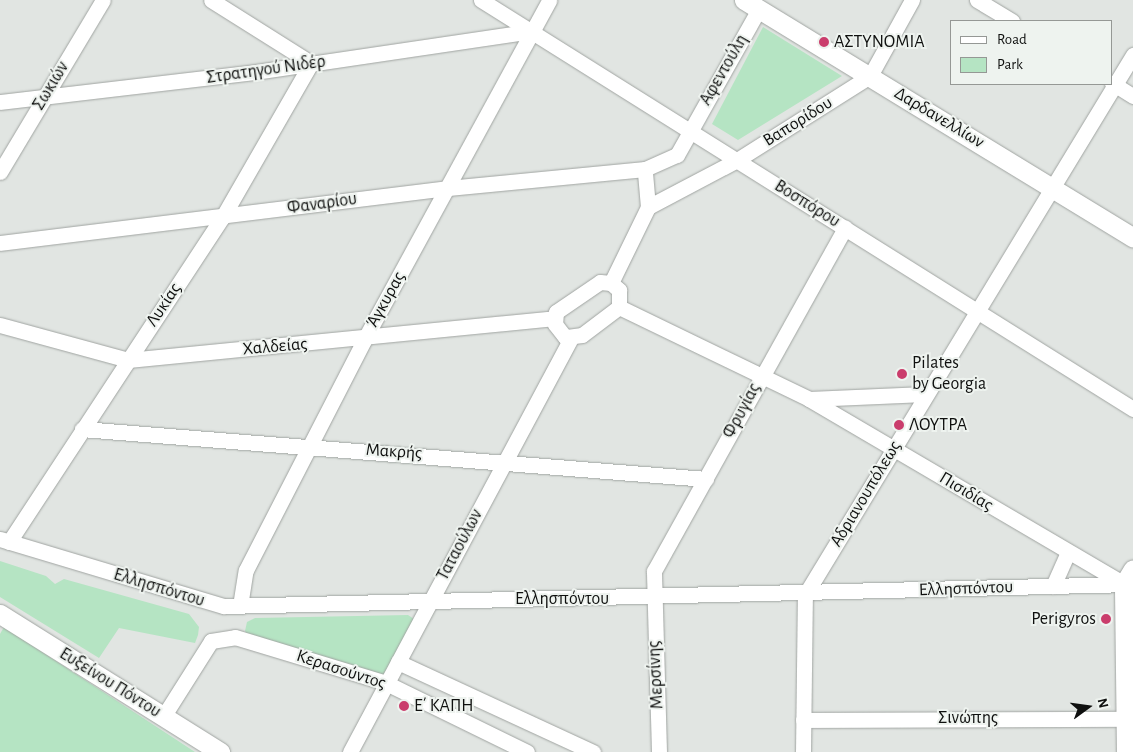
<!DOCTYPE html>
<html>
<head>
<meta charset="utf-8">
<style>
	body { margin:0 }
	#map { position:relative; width:1133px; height:752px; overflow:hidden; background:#e1e5e2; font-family:"Alegreya Sans",sans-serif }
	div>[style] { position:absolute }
	.green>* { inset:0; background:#b5e4c3 }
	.roads { filter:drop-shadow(0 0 1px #a0a4a1) drop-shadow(0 0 1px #a0a4a1) }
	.minor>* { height:15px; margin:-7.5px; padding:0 7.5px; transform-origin:7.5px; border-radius:7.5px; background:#fff }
	.tertiary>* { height:19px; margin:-9.5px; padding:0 9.5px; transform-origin:9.5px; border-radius:9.5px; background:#fff }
	.dots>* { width:14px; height:14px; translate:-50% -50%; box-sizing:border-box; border:2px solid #eef3ef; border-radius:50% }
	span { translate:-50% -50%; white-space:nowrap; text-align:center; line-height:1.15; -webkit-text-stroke:4px #eef3ef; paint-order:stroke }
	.poi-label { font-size:18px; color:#0f100f }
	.left { translate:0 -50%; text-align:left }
	.right { translate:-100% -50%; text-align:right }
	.street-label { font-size:18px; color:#0f100f }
	.legend { position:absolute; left:950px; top:20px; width:162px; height:65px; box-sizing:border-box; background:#eef3ef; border:1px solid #959895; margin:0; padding:6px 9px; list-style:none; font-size:15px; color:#0f100f }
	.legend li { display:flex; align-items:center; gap:10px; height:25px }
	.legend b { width:25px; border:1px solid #959895 }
	.north { position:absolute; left:1063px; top:682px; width:50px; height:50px; -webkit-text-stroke:4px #eef3ef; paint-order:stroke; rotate:76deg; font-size:14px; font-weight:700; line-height:20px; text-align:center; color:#0f100f }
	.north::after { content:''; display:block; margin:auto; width:18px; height:22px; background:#0f100f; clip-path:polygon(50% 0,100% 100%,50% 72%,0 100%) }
</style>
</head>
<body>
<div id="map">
	<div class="green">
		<i style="clip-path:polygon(763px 27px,842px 76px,738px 140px,712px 124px)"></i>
		<i style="clip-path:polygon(0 561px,46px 576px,55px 584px,64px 579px,189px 614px,199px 627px,198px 635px,195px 643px,119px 628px,99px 658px,0 597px)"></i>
		<i style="clip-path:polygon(408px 615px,414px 619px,393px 668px,382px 675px,248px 637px,245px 631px,247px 622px,255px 618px)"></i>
		<i style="clip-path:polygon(4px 627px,195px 752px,0 752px,0 634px)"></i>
	</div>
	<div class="roads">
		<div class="minor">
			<i style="left:481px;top:0;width:770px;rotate:32.1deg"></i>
			<i style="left:977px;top:0;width:41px;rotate:31deg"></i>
			<i style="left:1112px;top:83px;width:25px;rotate:32deg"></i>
			<i style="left:0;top:102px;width:257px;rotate:-6.7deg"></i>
			<i style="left:255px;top:72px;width:279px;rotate:-8.4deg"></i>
			<i style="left:0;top:172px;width:200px;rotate:-59.1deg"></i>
			<i style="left:648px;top:207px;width:101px;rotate:-27.8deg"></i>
			<i style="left:737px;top:160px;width:157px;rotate:-32.3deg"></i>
			<i style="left:870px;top:76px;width:87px;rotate:-61.1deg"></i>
			<i style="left:0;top:243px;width:451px;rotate:-7deg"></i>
			<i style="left:448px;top:188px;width:198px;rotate:-5.5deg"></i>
			<i style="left:645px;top:169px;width:35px;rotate:-24deg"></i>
			<i style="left:677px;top:155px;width:167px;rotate:-60.7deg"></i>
			<i style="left:600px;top:282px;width:11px;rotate:5deg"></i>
			<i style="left:611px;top:283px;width:11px;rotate:41deg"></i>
			<i style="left:619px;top:290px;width:17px;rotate:90deg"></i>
			<i style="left:619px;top:307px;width:46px;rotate:142.9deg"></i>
			<i style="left:582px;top:335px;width:17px;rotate:173deg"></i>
			<i style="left:565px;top:337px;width:16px;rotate:-128deg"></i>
			<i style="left:555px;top:324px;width:12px;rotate:-85deg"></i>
			<i style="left:556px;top:312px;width:53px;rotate:-34.3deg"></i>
			<i style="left:611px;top:283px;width:85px;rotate:-64deg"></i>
			<i style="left:648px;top:207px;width:38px;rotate:-95deg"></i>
			<i style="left:619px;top:307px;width:211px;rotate:25.8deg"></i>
			<i style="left:809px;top:399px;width:364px;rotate:30.4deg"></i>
			<i style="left:0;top:325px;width:133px;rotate:15.3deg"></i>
			<i style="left:128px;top:360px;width:429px;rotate:-5.6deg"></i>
			<i style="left:809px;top:399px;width:116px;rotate:-2.5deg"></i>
			<i style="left:82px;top:429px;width:626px;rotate:4.58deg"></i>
			<i style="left:0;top:539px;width:234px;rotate:16.7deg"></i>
			<i style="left:224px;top:606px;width:909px;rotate:-1.39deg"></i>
			<i style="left:9px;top:542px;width:388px;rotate:-56.7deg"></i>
			<i style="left:222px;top:218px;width:179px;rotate:-60.1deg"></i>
			<i style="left:311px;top:63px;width:118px;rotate:-147.8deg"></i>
			<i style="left:1053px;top:586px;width:35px;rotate:-66deg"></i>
			<i style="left:240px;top:606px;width:36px;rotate:-81deg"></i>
			<i style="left:246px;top:570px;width:259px;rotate:-62.8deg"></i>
			<i style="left:364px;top:340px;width:387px;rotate:-61.4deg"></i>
			<i style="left:398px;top:662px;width:215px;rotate:24.8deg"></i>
			<i style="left:163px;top:717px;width:90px;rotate:-57.7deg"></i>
			<i style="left:211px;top:641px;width:24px;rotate:-9deg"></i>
			<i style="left:235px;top:637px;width:158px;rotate:16.9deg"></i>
			<i style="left:386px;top:683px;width:157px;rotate:26.1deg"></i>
			<i style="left:803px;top:720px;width:330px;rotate:-0.2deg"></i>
			<i style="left:350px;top:752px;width:469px;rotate:-61.9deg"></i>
			<i style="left:659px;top:752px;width:181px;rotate:-91.6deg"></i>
			<i style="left:654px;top:571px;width:393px;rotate:-60.9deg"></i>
			<i style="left:803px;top:752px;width:157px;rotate:-89.3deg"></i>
			<i style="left:805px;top:595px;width:632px;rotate:-58.73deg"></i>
		</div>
		<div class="tertiary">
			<i style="left:744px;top:0;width:456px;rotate:31.4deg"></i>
			<i style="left:0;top:614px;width:260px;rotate:32.1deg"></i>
			<i style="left:1126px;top:752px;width:168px;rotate:-90.7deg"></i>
			<i style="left:1124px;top:584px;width:17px;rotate:-59deg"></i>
		</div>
	</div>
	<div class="dots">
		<i style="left:824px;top:42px;background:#ca3d6c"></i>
		<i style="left:902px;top:374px;background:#ca3d6c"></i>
		<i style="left:899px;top:425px;background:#ca3d6c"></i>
		<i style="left:1106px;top:619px;background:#ca3d6c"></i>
		<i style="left:404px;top:706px;background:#ca3d6c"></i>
	</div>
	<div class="poi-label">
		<span class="left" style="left:834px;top:42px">ΑΣΤΥΝΟΜΙΑ</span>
		<span class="left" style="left:912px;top:374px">Pilates<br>by Georgia</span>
		<span class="left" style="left:909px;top:425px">ΛΟΥΤΡΑ</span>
		<span class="right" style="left:1096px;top:619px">Perigyros</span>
		<span class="left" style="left:414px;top:706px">Ε΄ ΚΑΠΗ</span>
	</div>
	<div class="street-label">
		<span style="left:266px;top:70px;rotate:-8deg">Στρατηγού Νιδέρ</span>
		<span style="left:724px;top:70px;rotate:-60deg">Αφεντούλη</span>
		<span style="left:51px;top:86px;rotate:-59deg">Σωκιών</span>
		<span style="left:939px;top:118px;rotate:31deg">Δαρδανελλίων</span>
		<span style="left:798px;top:122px;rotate:-32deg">Βαπορίδου</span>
		<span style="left:322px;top:204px;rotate:-8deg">Φαναρίου</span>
		<span style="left:807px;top:204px;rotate:32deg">Βοσπόρου</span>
		<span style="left:386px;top:300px;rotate:-61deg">Άγκυρας</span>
		<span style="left:164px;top:305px;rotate:-56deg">Λυκίας</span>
		<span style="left:275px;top:347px;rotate:-5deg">Χαλδείας</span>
		<span style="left:742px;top:411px;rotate:-62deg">Φρυγίας</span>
		<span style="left:394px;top:452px;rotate:4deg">Μακρής</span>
		<span style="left:966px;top:492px;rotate:31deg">Πισιδίας</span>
		<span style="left:866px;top:494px;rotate:-59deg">Αδριανουπόλεως</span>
		<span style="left:460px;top:545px;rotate:-62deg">Ταταούλων</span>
		<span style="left:159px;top:588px;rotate:17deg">Ελλησπόντου</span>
		<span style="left:966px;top:589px;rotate:-2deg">Ελλησπόντου</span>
		<span style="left:562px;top:599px">Ελλησπόντου</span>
		<span style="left:341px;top:670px;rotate:18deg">Κερασούντος</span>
		<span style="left:656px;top:675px;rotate:-93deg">Μερσίνης</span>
		<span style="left:110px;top:683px;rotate:32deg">Ευξείνου Πόντου</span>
		<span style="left:968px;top:718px">Σινώπης</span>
	</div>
	<ul class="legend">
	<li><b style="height:6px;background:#fff"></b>Road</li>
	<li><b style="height:14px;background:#b5e4c3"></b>Park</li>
	</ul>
	<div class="north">N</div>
</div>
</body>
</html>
